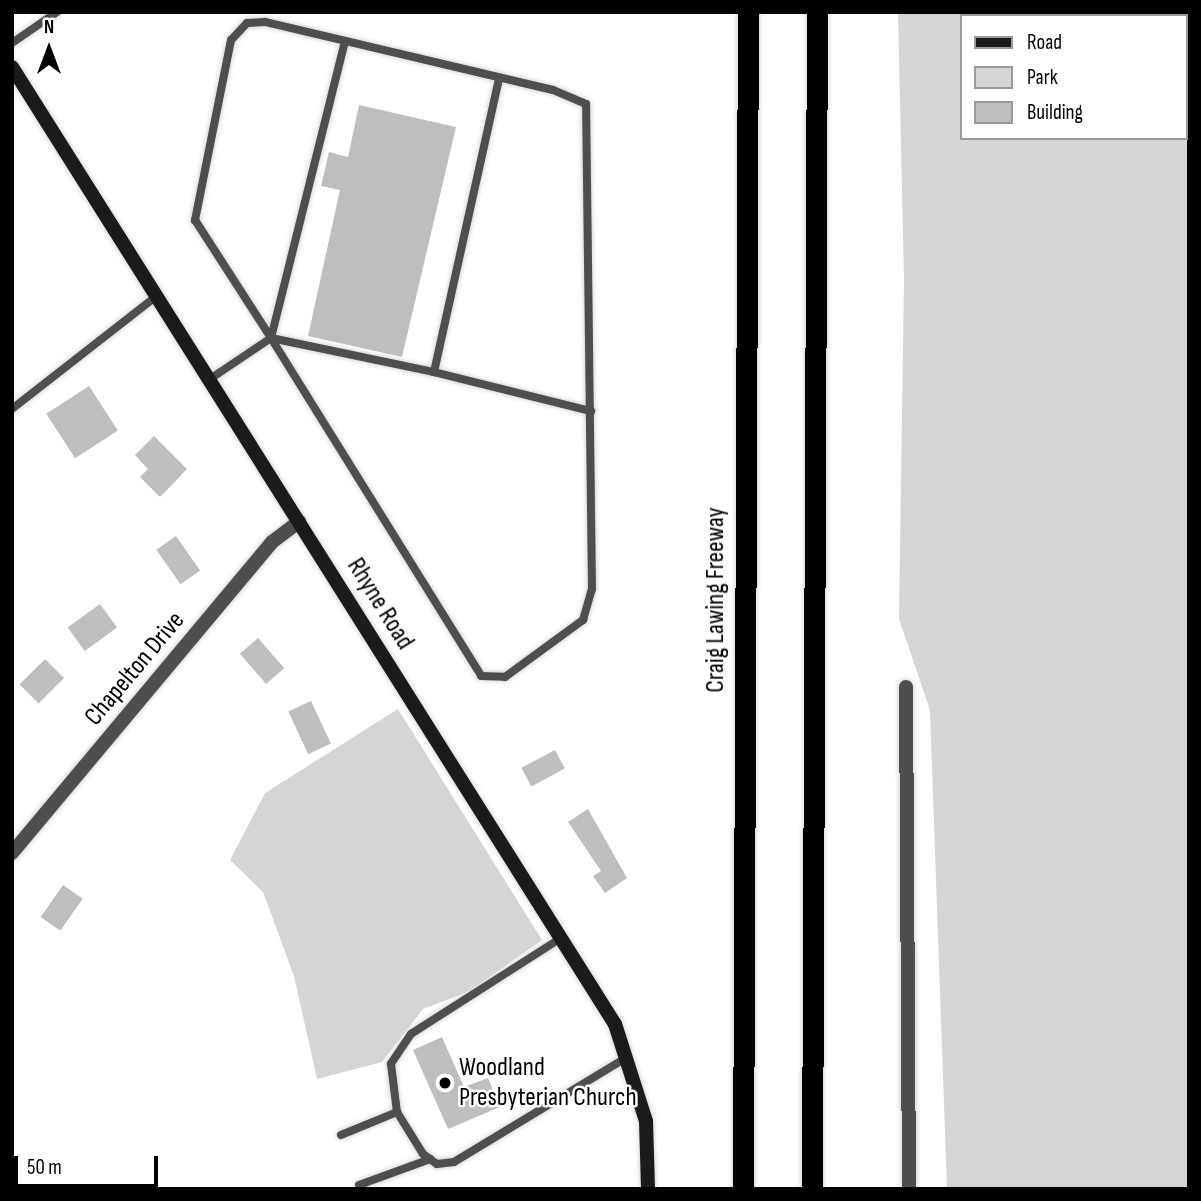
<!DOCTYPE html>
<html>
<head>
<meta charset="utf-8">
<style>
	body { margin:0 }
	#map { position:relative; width:1201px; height:1201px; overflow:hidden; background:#fff; font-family:"Sofia Sans Condensed",sans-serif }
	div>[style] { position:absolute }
	.green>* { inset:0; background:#d5d5d5 }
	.building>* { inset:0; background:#bebebe; transform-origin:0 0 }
	.roads { filter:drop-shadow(0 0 2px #dbdbdb) drop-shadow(0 0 2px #dbdbdb) }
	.lane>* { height:8px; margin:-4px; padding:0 4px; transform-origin:4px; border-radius:4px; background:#4e4e4e }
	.street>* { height:14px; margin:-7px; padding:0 7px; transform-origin:7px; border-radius:7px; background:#4e4e4e }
	.secondary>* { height:14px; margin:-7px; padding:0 7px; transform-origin:7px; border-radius:7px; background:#1b1b1b }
	.highway>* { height:21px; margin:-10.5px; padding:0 10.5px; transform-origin:10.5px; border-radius:10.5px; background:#000 }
	.dots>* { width:19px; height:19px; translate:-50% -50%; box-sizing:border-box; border:4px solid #fff; border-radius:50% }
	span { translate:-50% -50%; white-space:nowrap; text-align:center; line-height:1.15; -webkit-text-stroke:5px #fff; paint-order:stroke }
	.street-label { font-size:26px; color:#000 }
	.poi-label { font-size:26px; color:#000 }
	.left { translate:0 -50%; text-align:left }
	.frame { position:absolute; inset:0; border:14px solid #000; pointer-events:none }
	.legend { position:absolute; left:960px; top:14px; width:228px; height:126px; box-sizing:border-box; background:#fff; border:2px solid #999; margin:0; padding:9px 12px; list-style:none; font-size:21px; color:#000 }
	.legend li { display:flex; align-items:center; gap:14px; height:35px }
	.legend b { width:35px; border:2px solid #999 }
	.north { position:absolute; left:14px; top:14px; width:70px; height:70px; -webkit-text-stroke:5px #fff; paint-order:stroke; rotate:0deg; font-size:19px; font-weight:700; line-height:28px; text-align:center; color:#000 }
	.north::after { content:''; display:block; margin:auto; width:24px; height:32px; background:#000; clip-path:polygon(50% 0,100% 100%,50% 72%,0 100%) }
	.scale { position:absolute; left:14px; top:1156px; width:144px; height:32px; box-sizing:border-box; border:4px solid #000; border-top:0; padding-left:9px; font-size:21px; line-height:24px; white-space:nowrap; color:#000; -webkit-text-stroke:5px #fff; paint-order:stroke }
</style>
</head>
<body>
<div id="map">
	<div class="green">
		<i style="clip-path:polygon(evenodd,898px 12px,1189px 12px,1189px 1189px,947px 1189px,930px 710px,899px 619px,904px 280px,898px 12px,961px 16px,1185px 16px,1185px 138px,961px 138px,961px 16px)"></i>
		<i style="clip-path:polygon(398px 709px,542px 940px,470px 991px,423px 1009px,382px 1062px,317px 1079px,294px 976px,263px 892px,230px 860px,265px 793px)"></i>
	</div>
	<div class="building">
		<i style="clip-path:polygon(359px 105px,456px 127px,402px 357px,308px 336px,340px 190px,321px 186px,329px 152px,348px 157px)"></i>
		<i style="left:89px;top:386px;width:53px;height:51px;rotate:57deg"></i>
		<i style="clip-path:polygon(154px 436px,187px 469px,160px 497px,140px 477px,148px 469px,135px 455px)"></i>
		<i style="left:176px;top:536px;width:42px;height:24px;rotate:55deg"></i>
		<i style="left:100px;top:604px;width:29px;height:40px;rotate:54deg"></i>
		<i style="left:258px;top:638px;width:40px;height:24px;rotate:49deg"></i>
		<i style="left:45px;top:659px;width:27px;height:36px;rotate:45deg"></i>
		<i style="left:311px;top:701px;width:47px;height:25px;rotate:65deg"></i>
		<i style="left:555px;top:750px;width:21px;height:38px;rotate:62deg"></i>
		<i style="clip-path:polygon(588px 809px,627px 878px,605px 893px,593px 876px,601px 871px,568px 822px)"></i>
		<i style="left:63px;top:885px;width:24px;height:39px;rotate:35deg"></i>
		<i style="clip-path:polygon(442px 1037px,464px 1087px,488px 1078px,500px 1107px,448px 1129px,413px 1050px)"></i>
	</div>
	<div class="roads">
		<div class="lane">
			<i style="left:12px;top:43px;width:55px;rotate:-34.6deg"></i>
			<i style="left:271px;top:338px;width:398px;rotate:58.1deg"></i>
			<i style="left:481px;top:676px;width:24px;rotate:2deg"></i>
			<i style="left:505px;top:677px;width:97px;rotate:-36.2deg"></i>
			<i style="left:583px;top:620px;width:32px;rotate:-74deg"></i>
			<i style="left:592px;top:589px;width:485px;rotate:-90.7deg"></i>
			<i style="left:586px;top:104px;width:36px;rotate:-157deg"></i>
			<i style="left:553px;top:90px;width:296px;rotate:-166.7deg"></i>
			<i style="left:265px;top:22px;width:18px;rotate:177deg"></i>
			<i style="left:247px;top:23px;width:23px;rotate:133deg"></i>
			<i style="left:231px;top:40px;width:184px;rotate:101.3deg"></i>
			<i style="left:195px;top:220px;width:140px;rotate:57.2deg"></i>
			<i style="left:271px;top:338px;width:167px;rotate:11.8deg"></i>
			<i style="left:434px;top:372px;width:300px;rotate:-77.5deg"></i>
			<i style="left:434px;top:372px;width:162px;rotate:14deg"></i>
			<i style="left:210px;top:379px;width:73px;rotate:-33.9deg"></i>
			<i style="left:271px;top:338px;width:306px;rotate:-76deg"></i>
			<i style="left:12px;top:409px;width:185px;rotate:-38deg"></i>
			<i style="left:561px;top:938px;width:178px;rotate:147.4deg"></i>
			<i style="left:411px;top:1034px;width:36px;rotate:124deg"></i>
			<i style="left:391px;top:1064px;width:48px;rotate:82.9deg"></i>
			<i style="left:397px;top:1112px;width:49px;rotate:58.2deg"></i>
			<i style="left:423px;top:1154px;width:17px;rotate:36deg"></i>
			<i style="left:437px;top:1164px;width:17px;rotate:-7deg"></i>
			<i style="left:454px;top:1162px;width:201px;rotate:-31.2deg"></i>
			<i style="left:341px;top:1135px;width:61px;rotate:-22.3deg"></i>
			<i style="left:359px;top:1185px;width:76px;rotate:-20.1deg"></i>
		</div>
		<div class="street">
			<i style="left:906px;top:687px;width:502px;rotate:89.66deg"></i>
			<i style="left:12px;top:853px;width:405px;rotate:-50.1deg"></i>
			<i style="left:272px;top:542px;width:34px;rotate:-37deg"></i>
		</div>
		<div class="secondary">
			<i style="left:12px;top:67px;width:1131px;rotate:57.79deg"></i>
			<i style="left:615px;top:1024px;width:102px;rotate:72.3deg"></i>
			<i style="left:646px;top:1121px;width:68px;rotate:88.3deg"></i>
		</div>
		<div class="highway">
			<i style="left:743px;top:1189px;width:1177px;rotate:-89.76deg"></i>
			<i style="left:812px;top:1189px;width:1177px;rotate:-89.76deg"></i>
		</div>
	</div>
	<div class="dots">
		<i style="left:445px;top:1083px;background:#000"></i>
	</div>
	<div class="street-label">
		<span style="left:716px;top:600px;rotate:-90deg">Craig Lawing Freeway</span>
		<span style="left:380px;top:604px;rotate:58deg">Rhyne Road</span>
		<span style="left:135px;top:669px;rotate:-50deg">Chapelton Drive</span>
	</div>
	<div class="poi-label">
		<span class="left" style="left:459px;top:1083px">Woodland<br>Presbyterian Church</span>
	</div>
	<div class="frame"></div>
	<ul class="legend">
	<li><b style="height:9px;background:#1b1b1b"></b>Road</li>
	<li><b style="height:19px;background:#d5d5d5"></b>Park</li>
	<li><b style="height:19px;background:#bebebe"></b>Building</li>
	</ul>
	<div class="north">N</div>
	<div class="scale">50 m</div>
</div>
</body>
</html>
